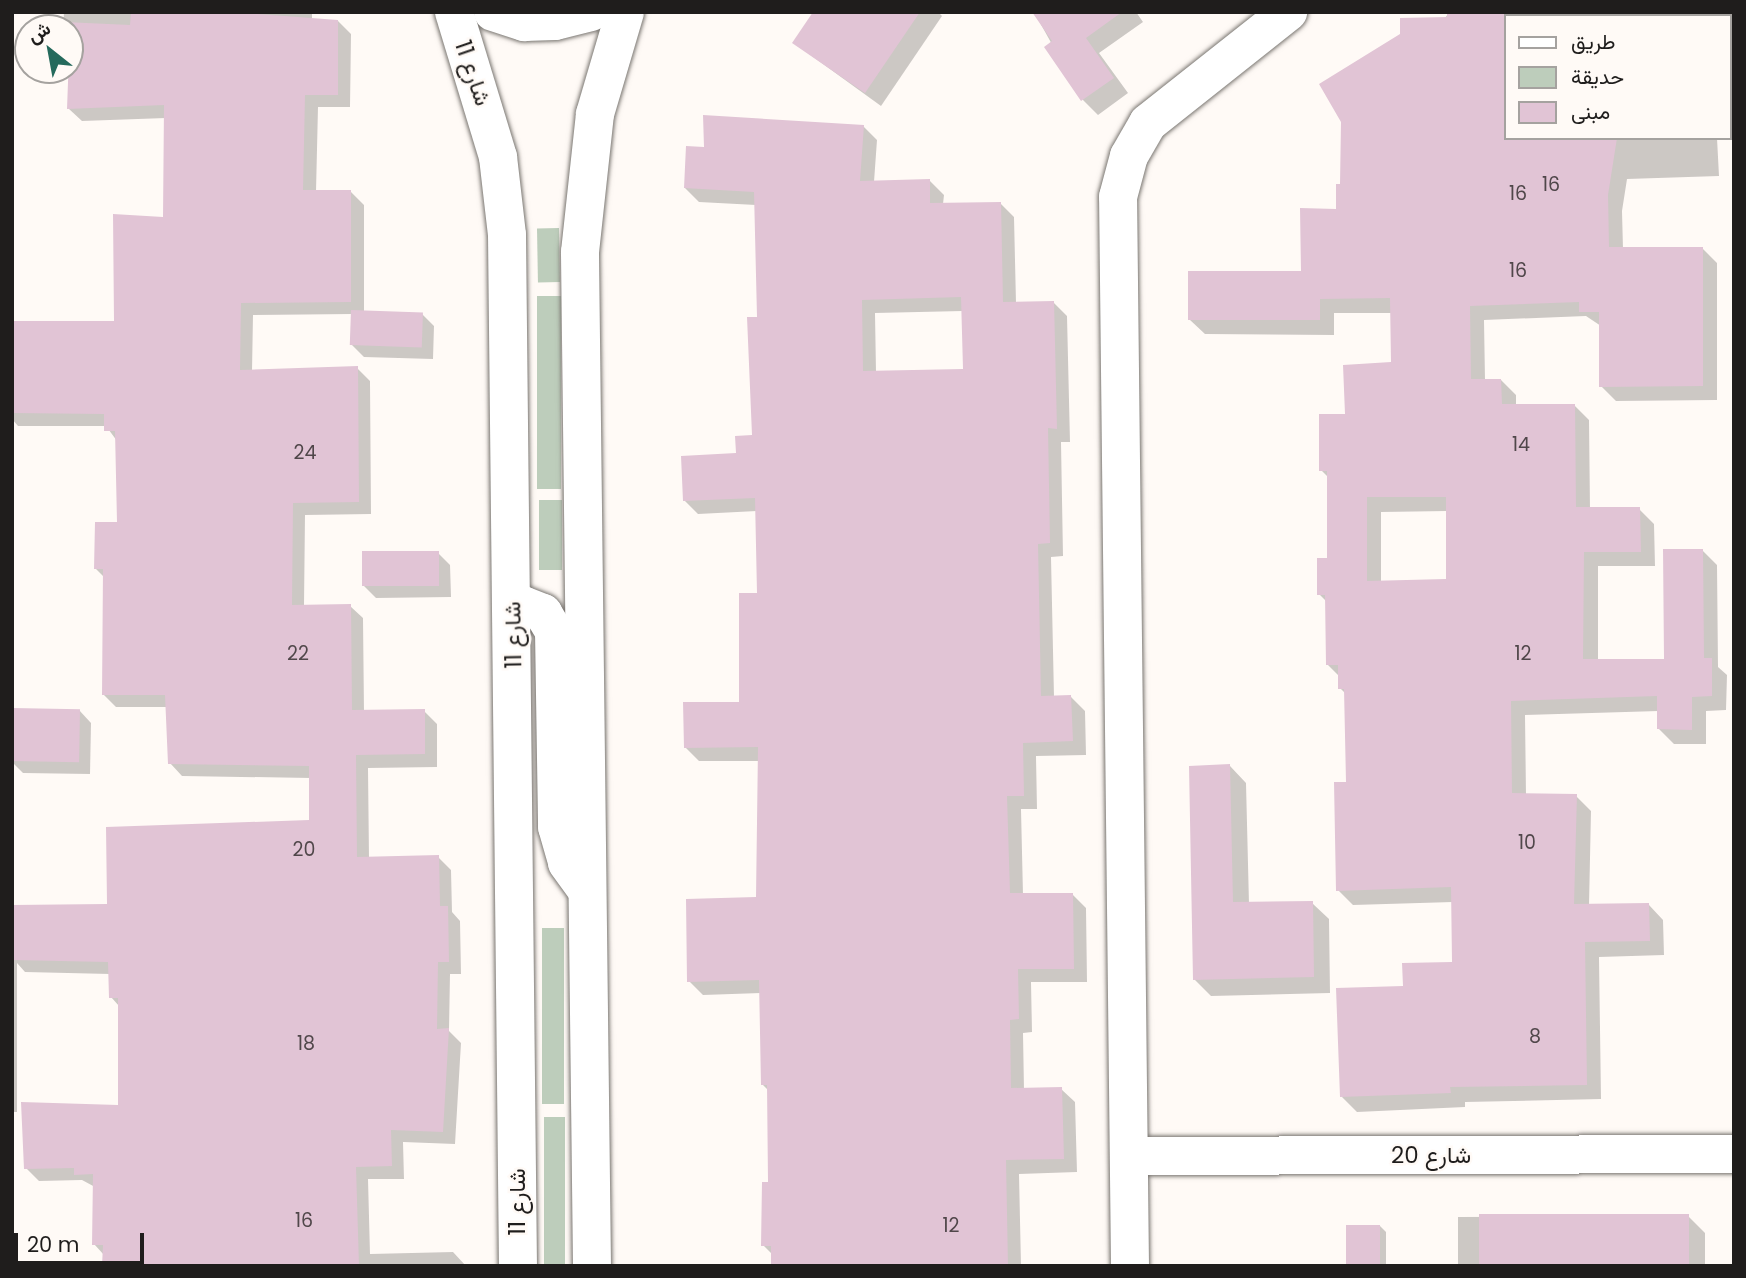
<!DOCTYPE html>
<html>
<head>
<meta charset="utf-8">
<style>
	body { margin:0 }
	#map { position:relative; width:1746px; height:1278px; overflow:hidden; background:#fffaf6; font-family:Poppins,Vazirmatn,sans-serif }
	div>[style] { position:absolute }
	.green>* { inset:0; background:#bdcdbb; transform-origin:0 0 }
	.shadow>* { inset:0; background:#0003 }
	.building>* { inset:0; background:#e1c4d5; transform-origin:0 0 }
	.roads { filter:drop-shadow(0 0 2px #7a7671) drop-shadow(0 0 2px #7a7671) }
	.minor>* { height:38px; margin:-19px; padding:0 19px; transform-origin:19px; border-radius:19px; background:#fff }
	.tertiary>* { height:38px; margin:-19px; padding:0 19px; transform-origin:19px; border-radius:19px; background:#fff }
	span { translate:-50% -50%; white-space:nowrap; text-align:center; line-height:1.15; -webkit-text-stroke:5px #fffaf6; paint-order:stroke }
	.number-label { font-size:19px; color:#50474a }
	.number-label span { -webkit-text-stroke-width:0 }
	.street-label { font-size:23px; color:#1f1d1c }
	.frame { position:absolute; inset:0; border:14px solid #1f1d1c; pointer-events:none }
	.legend { position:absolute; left:1504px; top:14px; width:228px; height:126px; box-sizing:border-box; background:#fffaf6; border:2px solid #a5a29f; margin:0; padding:9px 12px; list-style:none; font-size:21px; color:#1f1d1c }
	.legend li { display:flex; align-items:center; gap:14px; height:35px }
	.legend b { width:35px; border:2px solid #a5a29f }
	.north { position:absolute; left:14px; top:14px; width:70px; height:70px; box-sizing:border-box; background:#fffaf6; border:2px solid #a5a29f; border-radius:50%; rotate:329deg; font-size:19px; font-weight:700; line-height:28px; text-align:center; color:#1f1d1c }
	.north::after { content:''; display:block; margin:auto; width:24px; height:32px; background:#256a5c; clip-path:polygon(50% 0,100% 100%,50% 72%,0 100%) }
	.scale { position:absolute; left:14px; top:1233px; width:130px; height:32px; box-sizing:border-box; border:4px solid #1f1d1c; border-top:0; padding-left:9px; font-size:21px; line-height:24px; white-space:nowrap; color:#1f1d1c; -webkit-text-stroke:5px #fffaf6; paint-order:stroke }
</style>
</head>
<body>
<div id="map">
	<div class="green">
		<i style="left:559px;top:228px;width:54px;height:22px;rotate:89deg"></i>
		<i style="left:537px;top:296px;width:24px;height:193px"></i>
		<i style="left:562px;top:500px;width:70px;height:23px;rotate:90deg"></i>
		<i style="left:542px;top:928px;width:22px;height:176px"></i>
		<i style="left:544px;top:1117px;width:21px;height:149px"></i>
	</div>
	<div class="shadow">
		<i style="clip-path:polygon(64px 12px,312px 12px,312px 22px,338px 21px,351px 34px,350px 107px,318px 107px,316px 192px,351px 192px,364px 205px,364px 312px,422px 314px,434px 326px,433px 359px,364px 357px,352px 345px,353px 314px,253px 315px,252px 372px,357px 368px,370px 381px,371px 514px,305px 515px,304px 606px,350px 606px,363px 618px,364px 712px,424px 711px,437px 724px,437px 767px,368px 768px,369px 858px,438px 857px,451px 870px,452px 912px,460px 921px,461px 974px,450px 974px,449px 1031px,461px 1043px,455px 1144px,403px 1142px,404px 1179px,368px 1179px,370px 1254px,453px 1252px,466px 1266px,104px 1266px,104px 1255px,94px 1244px,95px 1187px,82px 1180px,39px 1181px,26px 1168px,120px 1107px,119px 1006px,111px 997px,110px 974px,25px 972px,17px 963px,17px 1112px,12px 1112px,13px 907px,109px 906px,311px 822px,311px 778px,182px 776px,170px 763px,168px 707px,116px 707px,103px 694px,104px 577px,96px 569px,118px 524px,117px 441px,106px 426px,18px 426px,12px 419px,12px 322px,116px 322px,165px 219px,166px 118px,82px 121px,69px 109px,70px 28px,63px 28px)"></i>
		<i style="clip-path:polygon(815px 12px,938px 12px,942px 16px,881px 106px,794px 43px)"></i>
		<i style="clip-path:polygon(1034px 12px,1136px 12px,1143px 22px,1099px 53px,1128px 93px,1098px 115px,1083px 100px)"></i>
		<i style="clip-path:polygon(evenodd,1449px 12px,1595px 12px,1595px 16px,1506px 16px,1506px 138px,1717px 138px,1719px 176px,1627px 179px,1622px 211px,1623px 249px,1702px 248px,1717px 263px,1717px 400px,1616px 401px,1601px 386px,1601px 326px,1586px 316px,1484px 320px,1485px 380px,1501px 380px,1516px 395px,1516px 406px,1574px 405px,1589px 420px,1590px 509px,1639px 509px,1654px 524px,1655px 566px,1598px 566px,1598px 661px,1666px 660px,1702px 550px,1717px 565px,1718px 667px,1727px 675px,1726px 710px,1706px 711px,1706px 744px,1674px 744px,1659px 729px,1659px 711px,1525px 715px,1526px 795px,1576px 796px,1591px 811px,1589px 906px,1649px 905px,1663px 920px,1664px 955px,1599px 957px,1601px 1099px,1465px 1102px,1465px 1107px,1357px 1112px,1342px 1097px,1405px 987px,1454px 963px,1453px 902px,1353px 905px,1338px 890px,1347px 784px,1346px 694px,1340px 688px,1339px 676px,1327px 664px,1327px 602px,1319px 594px,1329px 560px,1329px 478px,1321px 470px,1347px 416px,1392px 364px,1392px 313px,1334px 313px,1334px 335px,1205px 334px,1190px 320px,1302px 273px,1338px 210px,1341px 186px,1449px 12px,1448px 511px,1448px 581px,1381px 582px,1381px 512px,1448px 511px)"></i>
		<i style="clip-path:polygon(evenodd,863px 126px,877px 140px,874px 182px,930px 181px,944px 195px,943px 204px,1000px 203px,1014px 217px,1016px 303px,1053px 302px,1067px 316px,1070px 442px,1061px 442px,1063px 556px,1051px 557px,1054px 697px,1071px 697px,1085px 711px,1086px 755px,1036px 756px,1037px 809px,1021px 809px,1023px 895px,1072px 894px,1086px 908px,1087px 982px,1031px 982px,1032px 1032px,1023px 1033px,1024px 1090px,1061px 1089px,1075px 1102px,1077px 1172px,1019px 1174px,1021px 1266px,773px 1266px,773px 1255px,763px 1245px,770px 1184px,769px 1091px,763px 1085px,761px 993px,703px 995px,689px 981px,758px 899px,760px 761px,699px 761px,685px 747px,741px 703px,759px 594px,757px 511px,698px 514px,684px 500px,754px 437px,759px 319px,756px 205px,699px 202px,685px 188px,706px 149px,863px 126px,963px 311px,965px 370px,876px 372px,875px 313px,963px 311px)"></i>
		<i style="clip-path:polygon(438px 553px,450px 565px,451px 597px,376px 598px,364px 586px)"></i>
		<i style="clip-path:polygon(12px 710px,79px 710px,91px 723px,90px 774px,23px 773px,12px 762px)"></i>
		<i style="clip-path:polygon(1230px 766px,1246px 783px,1249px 904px,1312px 903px,1329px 919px,1330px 993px,1211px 996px,1195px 980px)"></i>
		<i style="clip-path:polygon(1688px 1216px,1705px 1233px,1705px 1266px,1458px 1266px,1458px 1217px)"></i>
		<i style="clip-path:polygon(1380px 1226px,1386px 1232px,1386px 1266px,1349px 1266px)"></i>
	</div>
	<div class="building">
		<i style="clip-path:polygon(131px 12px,231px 12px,338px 20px,338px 95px,305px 95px,303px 190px,351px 190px,351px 302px,241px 303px,240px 370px,358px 366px,359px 502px,293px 503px,292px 605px,351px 604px,352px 710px,425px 709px,425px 754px,356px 755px,357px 857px,439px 855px,440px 906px,448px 906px,449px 962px,438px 962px,437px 1029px,449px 1028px,443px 1132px,391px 1130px,392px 1166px,356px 1167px,359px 1266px,102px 1266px,103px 1245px,92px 1245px,93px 1174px,74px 1175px,74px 1168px,24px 1169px,21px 1102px,118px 1105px,118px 998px,109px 998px,108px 962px,12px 960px,12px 905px,107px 904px,106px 827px,309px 820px,309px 766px,168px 764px,165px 695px,102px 695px,103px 569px,94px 569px,95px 522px,117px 522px,115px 431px,104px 431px,104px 414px,12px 413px,12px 321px,114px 321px,113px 214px,163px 217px,164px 105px,67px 109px,70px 28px,65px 28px,64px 22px,130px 25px)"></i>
		<i style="clip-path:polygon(813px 12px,920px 12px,865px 93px,792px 43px)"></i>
		<i style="clip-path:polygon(1032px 12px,1122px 12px,1086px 38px,1114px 78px,1081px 101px,1044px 47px,1052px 41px)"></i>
		<i style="clip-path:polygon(evenodd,1447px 12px,1506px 12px,1506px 138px,1617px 138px,1608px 195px,1609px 247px,1703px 247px,1703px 386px,1599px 387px,1599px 312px,1579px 312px,1579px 302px,1470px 306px,1471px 379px,1501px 379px,1502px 404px,1575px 404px,1576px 507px,1640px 507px,1641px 552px,1584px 552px,1583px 659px,1664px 659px,1663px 549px,1703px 549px,1704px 658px,1712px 658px,1712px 696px,1692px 697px,1692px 730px,1657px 729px,1657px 696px,1511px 701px,1512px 793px,1577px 794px,1574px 904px,1649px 903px,1650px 941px,1585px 942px,1587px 1085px,1450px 1087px,1451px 1093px,1340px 1097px,1336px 988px,1403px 986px,1402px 963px,1452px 962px,1451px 887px,1336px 891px,1334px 782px,1346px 782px,1344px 689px,1338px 689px,1338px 665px,1326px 665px,1325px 595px,1317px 595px,1317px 558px,1327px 558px,1327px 471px,1319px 471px,1319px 414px,1345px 414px,1343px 365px,1391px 362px,1390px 298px,1320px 299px,1320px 320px,1188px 320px,1188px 271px,1301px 271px,1300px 208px,1336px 209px,1336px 184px,1340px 184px,1341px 122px,1319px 84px,1400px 34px,1400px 18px,1447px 17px,1447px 12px,1367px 497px,1446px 497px,1446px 579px,1367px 581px,1367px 497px)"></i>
		<i style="clip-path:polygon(evenodd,703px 115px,864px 125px,860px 181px,930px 179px,930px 203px,1001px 202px,1003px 302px,1054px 301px,1057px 429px,1048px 428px,1050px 543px,1038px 544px,1041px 696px,1071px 695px,1073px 741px,1023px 743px,1024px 796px,1007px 796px,1010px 893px,1073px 893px,1074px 969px,1018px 969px,1019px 1019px,1010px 1020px,1011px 1088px,1062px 1087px,1064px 1159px,1006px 1160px,1008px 1266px,771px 1266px,771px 1246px,761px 1246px,762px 1182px,768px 1182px,767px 1085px,761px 1085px,759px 980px,687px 982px,686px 899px,756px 897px,758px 747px,684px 748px,683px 702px,739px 702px,739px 593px,757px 593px,755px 498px,683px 501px,681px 456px,736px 453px,735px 436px,752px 435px,747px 317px,757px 317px,754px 192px,684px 188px,686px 146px,704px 147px,703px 115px,961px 297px,963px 369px,863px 371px,862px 300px,961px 297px)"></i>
		<i style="left:351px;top:310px;width:72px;height:35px;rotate:2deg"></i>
		<i style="left:439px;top:551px;width:35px;height:77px;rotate:90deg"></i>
		<i style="left:12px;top:708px;width:68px;height:53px;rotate:1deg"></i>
		<i style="clip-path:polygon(1230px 764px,1233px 902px,1313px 901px,1314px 977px,1193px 980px,1189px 766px)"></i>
		<i style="left:1689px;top:1214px;width:52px;height:210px;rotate:90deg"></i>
		<i style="left:1346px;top:1225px;width:34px;height:41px"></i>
	</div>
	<div class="roads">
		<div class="minor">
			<i style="left:1129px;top:1156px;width:605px;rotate:-0.19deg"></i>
			<i style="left:1130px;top:1266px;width:1069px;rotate:-90.64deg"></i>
			<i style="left:1118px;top:197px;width:42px;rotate:-75deg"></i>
			<i style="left:1129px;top:156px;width:38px;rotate:-60deg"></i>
			<i style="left:1148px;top:123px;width:179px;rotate:-38.4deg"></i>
		</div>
		<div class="tertiary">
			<i style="left:454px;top:12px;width:152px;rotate:73.1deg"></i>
			<i style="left:498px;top:157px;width:79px;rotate:83.4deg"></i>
			<i style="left:507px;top:235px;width:1031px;rotate:89.39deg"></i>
			<i style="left:493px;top:12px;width:33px;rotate:18deg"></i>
			<i style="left:524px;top:22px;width:31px;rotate:-2deg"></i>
			<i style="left:555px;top:21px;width:37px;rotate:-14deg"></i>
			<i style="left:512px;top:606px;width:11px;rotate:-5deg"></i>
			<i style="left:523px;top:605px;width:22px;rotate:22deg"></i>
			<i style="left:543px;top:613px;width:21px;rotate:59deg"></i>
			<i style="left:554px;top:631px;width:196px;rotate:89.1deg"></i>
			<i style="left:557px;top:827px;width:37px;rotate:74deg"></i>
			<i style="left:567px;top:863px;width:34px;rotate:54deg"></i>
			<i style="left:592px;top:1266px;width:1014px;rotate:-90.68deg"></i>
			<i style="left:580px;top:252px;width:139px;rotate:-83.8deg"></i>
			<i style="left:595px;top:114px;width:106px;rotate:-73.6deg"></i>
		</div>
	</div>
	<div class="number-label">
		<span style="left:1551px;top:185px">16</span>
		<span style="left:1518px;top:194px">16</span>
		<span style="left:1518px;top:271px">16</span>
		<span style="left:1521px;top:445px">14</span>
		<span style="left:305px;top:453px">24</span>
		<span style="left:298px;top:654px">22</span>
		<span style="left:1523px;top:654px">12</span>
		<span style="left:1527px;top:843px">10</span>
		<span style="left:304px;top:850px">20</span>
		<span style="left:1535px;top:1037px">8</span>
		<span style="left:306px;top:1044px">18</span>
		<span style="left:304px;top:1221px">16</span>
		<span style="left:951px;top:1226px">12</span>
	</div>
	<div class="street-label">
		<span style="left:473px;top:73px;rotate:71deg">شارع 11</span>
		<span style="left:513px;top:635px;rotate:-91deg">شارع 11</span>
		<span style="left:1431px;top:1155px">شارع 20</span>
		<span style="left:517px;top:1202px;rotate:-90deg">شارع 11</span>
	</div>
	<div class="frame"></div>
	<ul class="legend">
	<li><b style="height:9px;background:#fff"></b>طريق</li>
	<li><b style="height:19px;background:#bdcdbb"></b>حديقة</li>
	<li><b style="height:19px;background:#e1c4d5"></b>مبنى</li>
	</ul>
	<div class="north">ش</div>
	<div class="scale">20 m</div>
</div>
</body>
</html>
